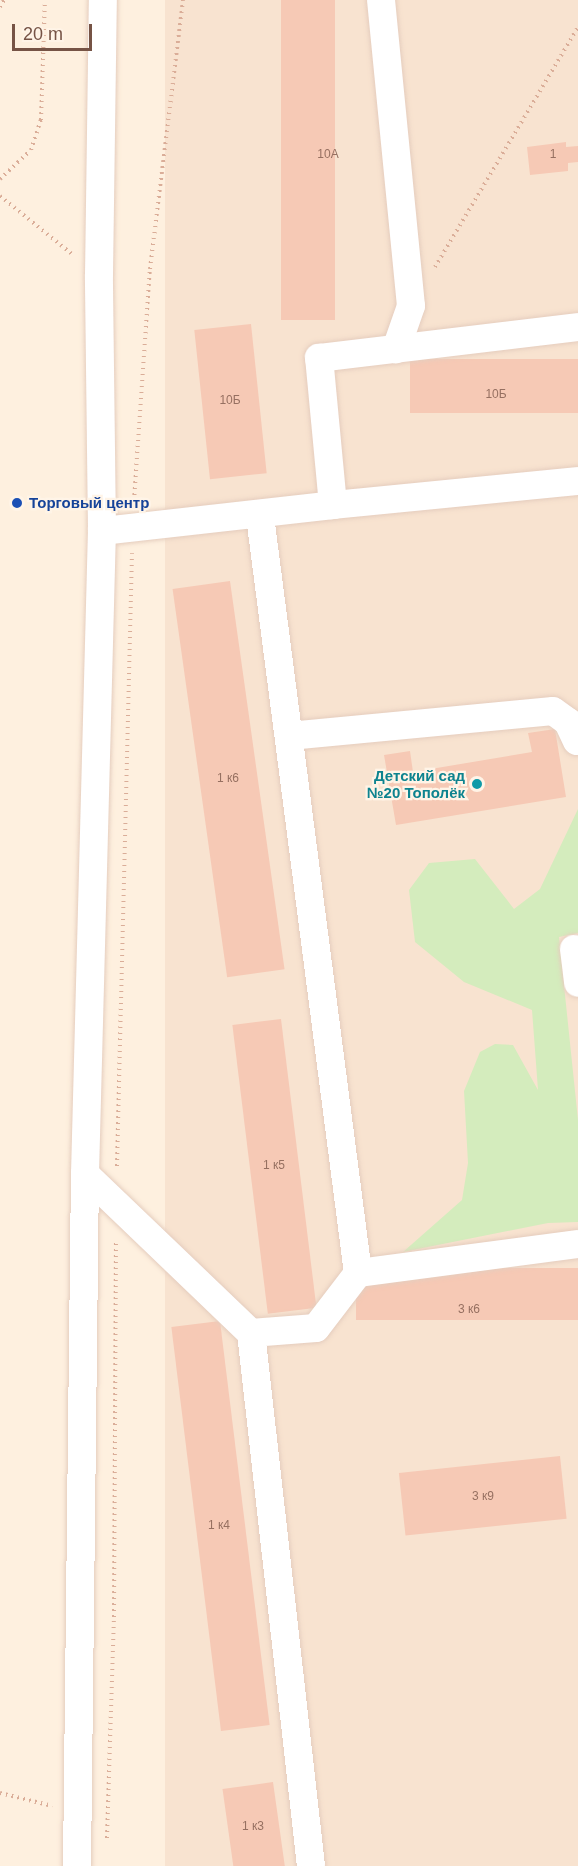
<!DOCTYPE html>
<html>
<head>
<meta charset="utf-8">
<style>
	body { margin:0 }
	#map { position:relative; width:578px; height:1866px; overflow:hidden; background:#fef0df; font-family:Helvetica,sans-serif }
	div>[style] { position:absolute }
	.residential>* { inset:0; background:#f8e3d0; transform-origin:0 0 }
	.green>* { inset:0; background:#d4ecbd }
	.building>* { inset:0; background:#f6c9b5; transform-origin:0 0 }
	.path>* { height:4px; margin-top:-2px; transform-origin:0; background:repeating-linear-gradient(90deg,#daad98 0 1.5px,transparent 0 6px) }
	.roads { filter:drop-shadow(0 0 2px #e5cdbe) drop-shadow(0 0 2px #e5cdbe) }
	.minor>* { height:28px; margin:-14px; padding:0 14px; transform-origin:14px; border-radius:14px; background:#fff }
	.dots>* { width:16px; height:16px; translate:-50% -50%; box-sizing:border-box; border:3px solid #fff4e7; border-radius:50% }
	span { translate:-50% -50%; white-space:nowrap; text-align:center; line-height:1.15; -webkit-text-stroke:4.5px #fff4e7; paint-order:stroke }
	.number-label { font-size:12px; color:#967061 }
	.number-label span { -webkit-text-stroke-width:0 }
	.transit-label { font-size:15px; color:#164399; font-weight:700 }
	.left { translate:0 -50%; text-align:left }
	.culture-label { font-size:15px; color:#0d838f; font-weight:700 }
	.right { translate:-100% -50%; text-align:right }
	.scale { position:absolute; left:12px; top:24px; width:80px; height:27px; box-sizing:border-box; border:3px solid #765345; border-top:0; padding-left:8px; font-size:18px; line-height:21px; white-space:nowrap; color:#765345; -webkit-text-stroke:4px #fff4e7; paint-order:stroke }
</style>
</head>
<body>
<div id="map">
	<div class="residential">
		<i style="left:165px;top:0;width:413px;height:1866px"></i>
	</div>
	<div class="green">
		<i style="clip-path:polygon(578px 809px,578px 933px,559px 937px,578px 1120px,578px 1222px,548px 1223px,403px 1252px,462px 1200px,468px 1163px,464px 1091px,480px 1052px,495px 1044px,513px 1045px,538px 1090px,532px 1010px,464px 982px,415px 942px,409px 890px,429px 863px,475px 859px,514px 909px,540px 889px)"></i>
	</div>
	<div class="building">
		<i style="left:281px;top:0;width:54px;height:320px"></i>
		<i style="clip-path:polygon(566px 142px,566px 147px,578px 146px,578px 162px,568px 163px,568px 171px,530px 175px,527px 147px)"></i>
		<i style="left:251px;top:324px;width:150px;height:57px;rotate:84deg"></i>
		<i style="left:578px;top:359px;width:54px;height:168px;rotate:90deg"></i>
		<i style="left:230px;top:581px;width:392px;height:58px;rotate:82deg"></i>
		<i style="clip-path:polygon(555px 729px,566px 797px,396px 825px,384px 755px,410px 751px,413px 772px,532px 752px,528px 733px)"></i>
		<i style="left:281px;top:1019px;width:291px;height:49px;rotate:83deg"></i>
		<i style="left:578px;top:1268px;width:52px;height:222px;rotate:90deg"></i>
		<i style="left:220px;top:1321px;width:407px;height:49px;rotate:83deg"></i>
		<i style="left:560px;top:1456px;width:63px;height:162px;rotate:84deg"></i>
		<i style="left:273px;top:1782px;width:85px;height:51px;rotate:82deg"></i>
	</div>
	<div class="path">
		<i style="left:0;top:7px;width:8px;rotate:-60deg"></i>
		<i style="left:0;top:179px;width:42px;rotate:-43.1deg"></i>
		<i style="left:31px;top:150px;width:32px;rotate:-72deg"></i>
		<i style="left:41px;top:120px;width:120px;rotate:-88.1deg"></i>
		<i style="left:0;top:196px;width:92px;rotate:38.9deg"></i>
		<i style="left:435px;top:267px;width:279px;rotate:-59.2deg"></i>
		<i style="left:134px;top:501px;width:233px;rotate:-86.1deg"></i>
		<i style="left:150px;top:269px;width:271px;rotate:-83deg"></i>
		<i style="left:117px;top:1166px;width:613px;rotate:-88.6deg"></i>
		<i style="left:0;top:1793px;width:54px;rotate:14deg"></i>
		<i style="left:107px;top:1838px;width:221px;rotate:-88.2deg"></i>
		<i style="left:114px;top:1617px;width:374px;rotate:-89.7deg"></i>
	</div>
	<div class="roads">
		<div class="minor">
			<i style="left:381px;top:0;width:307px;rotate:84.4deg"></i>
			<i style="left:411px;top:306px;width:46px;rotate:109.2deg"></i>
			<i style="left:333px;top:505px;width:246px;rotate:-5.6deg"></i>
			<i style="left:102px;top:531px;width:232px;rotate:-6.4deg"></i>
			<i style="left:333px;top:505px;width:148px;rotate:-95.4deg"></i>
			<i style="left:319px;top:358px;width:261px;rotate:-6.8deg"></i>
			<i style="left:289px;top:736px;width:265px;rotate:-5.4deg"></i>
			<i style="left:553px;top:711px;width:19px;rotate:36deg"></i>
			<i style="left:568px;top:722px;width:21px;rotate:65deg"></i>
			<i style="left:574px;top:949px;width:34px;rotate:83deg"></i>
			<i style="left:85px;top:1174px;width:230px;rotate:43.8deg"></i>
			<i style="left:251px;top:1333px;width:65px;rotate:-4.4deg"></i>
			<i style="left:316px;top:1328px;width:69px;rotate:-52.6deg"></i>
			<i style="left:358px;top:1273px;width:763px;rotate:-97.38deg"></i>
			<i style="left:358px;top:1273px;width:222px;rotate:-7.5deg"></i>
			<i style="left:251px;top:1333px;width:536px;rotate:83.58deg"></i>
			<i style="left:77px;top:1866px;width:692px;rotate:-89.34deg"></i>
			<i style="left:85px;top:1174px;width:643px;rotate:-88.49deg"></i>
			<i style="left:102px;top:531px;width:256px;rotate:-90.7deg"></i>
			<i style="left:99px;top:275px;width:275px;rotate:-89.2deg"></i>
		</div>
	</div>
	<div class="dots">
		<i style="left:17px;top:503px;background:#1a4fb4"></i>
		<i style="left:477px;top:784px;background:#0f9aa8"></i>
	</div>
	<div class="number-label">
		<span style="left:328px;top:155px">10А</span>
		<span style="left:553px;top:155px">1</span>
		<span style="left:496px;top:395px">10Б</span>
		<span style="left:230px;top:401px">10Б</span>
		<span style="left:228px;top:779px">1 к6</span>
		<span style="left:274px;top:1166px">1 к5</span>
		<span style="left:469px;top:1310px">3 к6</span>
		<span style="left:483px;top:1497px">3 к9</span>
		<span style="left:219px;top:1526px">1 к4</span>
		<span style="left:253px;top:1827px">1 к3</span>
	</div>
	<div class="transit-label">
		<span class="left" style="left:29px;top:503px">Торговый центр</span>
	</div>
	<div class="culture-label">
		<span class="right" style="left:465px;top:784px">Детский сад<br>№20 Тополёк</span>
	</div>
	<div class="scale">20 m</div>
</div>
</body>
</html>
